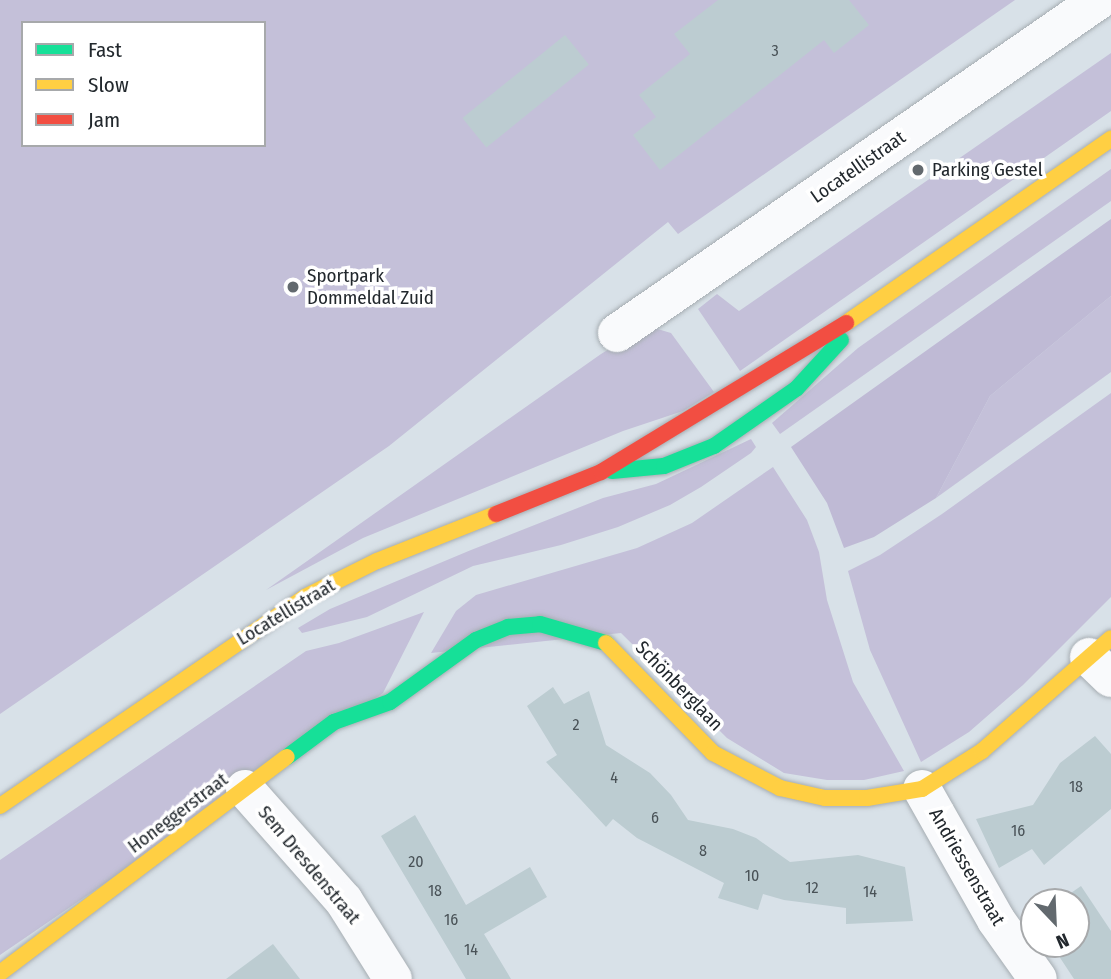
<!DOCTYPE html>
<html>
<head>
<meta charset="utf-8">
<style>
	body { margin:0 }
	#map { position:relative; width:1111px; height:979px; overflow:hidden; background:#d8e1e8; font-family:"Fira Sans Condensed",sans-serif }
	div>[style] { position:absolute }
	.green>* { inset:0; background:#c4c0d9 }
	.forest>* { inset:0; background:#bfbad5 }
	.building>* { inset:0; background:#bcccd1; transform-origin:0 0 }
	.roads { filter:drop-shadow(0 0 2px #a6adb2) drop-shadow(0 0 2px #a6adb2) }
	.street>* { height:38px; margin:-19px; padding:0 19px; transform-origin:19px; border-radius:19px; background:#f9fafc }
	.fast>* { height:16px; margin:-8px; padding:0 8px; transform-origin:8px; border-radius:8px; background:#16e098 }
	.slow>* { height:16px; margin:-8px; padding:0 8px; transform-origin:8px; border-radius:8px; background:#ffcf43 }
	.jam>* { height:16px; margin:-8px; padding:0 8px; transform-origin:8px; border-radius:8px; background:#f24e42 }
	.dots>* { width:19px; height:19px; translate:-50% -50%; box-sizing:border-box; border:4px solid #fff; border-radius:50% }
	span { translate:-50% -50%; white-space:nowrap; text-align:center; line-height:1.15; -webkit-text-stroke:7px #fff; paint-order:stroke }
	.number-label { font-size:16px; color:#495257 }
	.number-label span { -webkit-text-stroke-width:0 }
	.street-label { font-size:19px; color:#22282d }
	.poi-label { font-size:19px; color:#22282d }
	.left { translate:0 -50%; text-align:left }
	.legend { position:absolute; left:21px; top:21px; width:245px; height:126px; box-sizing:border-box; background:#fff; border:2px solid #a7a9ab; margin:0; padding:9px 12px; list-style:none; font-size:21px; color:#22282d }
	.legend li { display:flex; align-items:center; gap:14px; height:35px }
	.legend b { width:35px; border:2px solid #a7a9ab }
	.north { position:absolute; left:1020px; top:888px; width:70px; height:70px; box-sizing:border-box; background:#fff; border:2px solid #a7a9ab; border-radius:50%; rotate:157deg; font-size:19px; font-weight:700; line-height:28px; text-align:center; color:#22282d }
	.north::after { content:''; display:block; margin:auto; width:24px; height:32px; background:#62696e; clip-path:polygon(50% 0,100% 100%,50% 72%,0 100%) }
</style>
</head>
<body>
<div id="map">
	<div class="green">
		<i style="clip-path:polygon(evenodd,0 0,1015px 0,678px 234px,668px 222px,389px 446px,0 714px,0 0,23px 23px,264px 23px,264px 145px,23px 145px,23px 23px)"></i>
		<i style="clip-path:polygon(1111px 53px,1111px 111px,740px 371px,698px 309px,717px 294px,739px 311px)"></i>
		<i style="clip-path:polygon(1111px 169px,1111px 201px,780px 434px,772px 423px,858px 348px)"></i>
		<i style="clip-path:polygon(1111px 296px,1111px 372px,936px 498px,990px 396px)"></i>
		<i style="clip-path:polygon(647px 326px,671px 333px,714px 392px,683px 411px,623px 431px,363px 538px,266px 590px,601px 354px)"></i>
		<i style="clip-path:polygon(1111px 393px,1111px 597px,1023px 685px,969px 732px,921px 762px,870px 650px,848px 571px,880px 555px,942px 514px)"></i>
		<i style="clip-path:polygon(751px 439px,756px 447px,751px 453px,701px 487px,670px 505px,618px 527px,561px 545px,473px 566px,367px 617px,302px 633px,298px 628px,330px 609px,471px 550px,603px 498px,656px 484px)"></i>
		<i style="clip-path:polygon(773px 467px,807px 520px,819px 552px,827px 600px,853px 682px,904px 771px,864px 780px,827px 780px,784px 773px,727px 738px,621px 633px,431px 653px,456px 611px,476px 595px,637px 548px,692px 523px)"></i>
		<i style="clip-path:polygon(424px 612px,383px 693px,0 955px,0 860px,306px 651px,339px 643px)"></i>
	</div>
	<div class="forest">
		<i style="clip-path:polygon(1111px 219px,1111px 296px,990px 396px,936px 498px,874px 537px,844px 548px,827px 503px,791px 447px)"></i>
	</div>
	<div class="building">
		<i style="clip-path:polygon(718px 0,849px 0,869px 25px,834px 53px,824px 40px,660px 170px,633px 135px,656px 117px,639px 95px,690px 54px,674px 34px)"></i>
		<i style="left:565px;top:35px;width:38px;height:132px;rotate:51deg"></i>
		<i style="clip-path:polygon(553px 687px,564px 704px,589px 691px,606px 745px,650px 773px,671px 795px,688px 820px,733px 829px,756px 838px,790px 862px,858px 855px,905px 867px,913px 921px,846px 924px,846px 908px,784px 900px,763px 894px,758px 910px,718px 898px,724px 883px,637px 838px,613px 819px,606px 827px,546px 762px,557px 755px,527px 706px)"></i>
		<i style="clip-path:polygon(1095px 736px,1111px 754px,1111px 809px,1044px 865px,1032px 849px,999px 868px,976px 819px,1033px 805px,1060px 763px)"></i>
		<i style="clip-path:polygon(415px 815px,466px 905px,530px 867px,547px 897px,484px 934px,511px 979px,466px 979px,381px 836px)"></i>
		<i style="clip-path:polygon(1081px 886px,1111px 931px,1111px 979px,1074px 979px,1051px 944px,1076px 944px,1076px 902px,1058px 902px)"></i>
		<i style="clip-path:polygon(273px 944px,300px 979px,226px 979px)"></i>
	</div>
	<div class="roads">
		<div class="street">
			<i style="left:617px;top:333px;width:586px;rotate:-34.64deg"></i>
			<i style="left:1089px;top:657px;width:30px;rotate:44deg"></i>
			<i style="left:245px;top:789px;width:149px;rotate:48.5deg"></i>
			<i style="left:344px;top:901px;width:92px;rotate:57.9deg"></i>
			<i style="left:922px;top:789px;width:150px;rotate:60.5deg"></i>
			<i style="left:996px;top:920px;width:72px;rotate:54.6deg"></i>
		</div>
		<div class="fast">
			<i style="left:612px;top:471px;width:52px;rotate:-5.5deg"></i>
			<i style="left:664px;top:466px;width:54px;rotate:-21.8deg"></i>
			<i style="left:714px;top:446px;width:101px;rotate:-34.9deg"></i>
			<i style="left:797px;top:388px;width:65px;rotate:-47.5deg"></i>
			<i style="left:287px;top:757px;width:59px;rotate:-36.7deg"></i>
			<i style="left:334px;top:722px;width:59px;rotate:-19.7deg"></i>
			<i style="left:390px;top:702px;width:106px;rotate:-35.8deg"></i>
			<i style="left:476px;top:640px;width:35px;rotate:-22deg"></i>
			<i style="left:508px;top:627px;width:32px;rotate:-5deg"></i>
			<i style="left:540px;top:624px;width:69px;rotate:16.1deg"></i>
		</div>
		<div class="slow">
			<i style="left:846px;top:323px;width:323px;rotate:-34.8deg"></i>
			<i style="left:606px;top:643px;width:153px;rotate:45.8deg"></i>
			<i style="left:713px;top:753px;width:76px;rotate:27.6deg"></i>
			<i style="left:780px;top:788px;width:46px;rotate:12.5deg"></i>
			<i style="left:825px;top:798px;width:42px"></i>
			<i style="left:867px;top:798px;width:56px;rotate:-9.3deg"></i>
			<i style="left:922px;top:789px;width:71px;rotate:-32.3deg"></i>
			<i style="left:982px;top:751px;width:171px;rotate:-41.2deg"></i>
			<i style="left:0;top:806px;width:370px;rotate:-34.4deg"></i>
			<i style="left:305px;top:597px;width:80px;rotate:-26.6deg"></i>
			<i style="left:377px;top:561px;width:128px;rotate:-21.6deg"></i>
			<i style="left:0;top:973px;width:359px;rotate:-37deg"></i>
		</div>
		<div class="jam">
			<i style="left:496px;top:514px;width:113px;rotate:-21.8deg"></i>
			<i style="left:601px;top:472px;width:287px;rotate:-31.3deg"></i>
		</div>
	</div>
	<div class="dots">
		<i style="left:918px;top:170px;background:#62696e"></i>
		<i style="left:293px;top:287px;background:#62696e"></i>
	</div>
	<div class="number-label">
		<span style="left:775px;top:51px">3</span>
		<span style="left:576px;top:725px">2</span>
		<span style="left:614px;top:778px">4</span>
		<span style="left:1076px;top:787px">18</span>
		<span style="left:655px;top:818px">6</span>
		<span style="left:1018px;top:831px">16</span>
		<span style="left:703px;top:851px">8</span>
		<span style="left:416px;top:862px">20</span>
		<span style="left:752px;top:876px">10</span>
		<span style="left:812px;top:888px">12</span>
		<span style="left:435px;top:891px">18</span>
		<span style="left:870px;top:892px">14</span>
		<span style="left:451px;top:920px">16</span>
		<span style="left:471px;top:950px">14</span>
	</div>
	<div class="street-label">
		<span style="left:858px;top:167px;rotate:-35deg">Locatellistraat</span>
		<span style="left:286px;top:612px;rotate:-31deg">Locatellistraat</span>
		<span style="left:679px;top:686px;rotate:46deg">Schönberglaan</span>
		<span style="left:178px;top:813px;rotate:-37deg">Honeggerstraat</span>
		<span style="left:309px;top:865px;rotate:50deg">Sem Dresdenstraat</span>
		<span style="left:967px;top:867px;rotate:60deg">Andriessenstraat</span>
	</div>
	<div class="poi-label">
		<span class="left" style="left:932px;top:170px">Parking Gestel</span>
		<span class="left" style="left:307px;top:287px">Sportpark<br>Dommeldal Zuid</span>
	</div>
	<ul class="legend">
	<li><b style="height:9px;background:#16e098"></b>Fast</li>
	<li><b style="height:9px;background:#ffcf43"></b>Slow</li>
	<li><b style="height:9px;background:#f24e42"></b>Jam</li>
	</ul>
	<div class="north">N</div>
</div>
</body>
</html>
